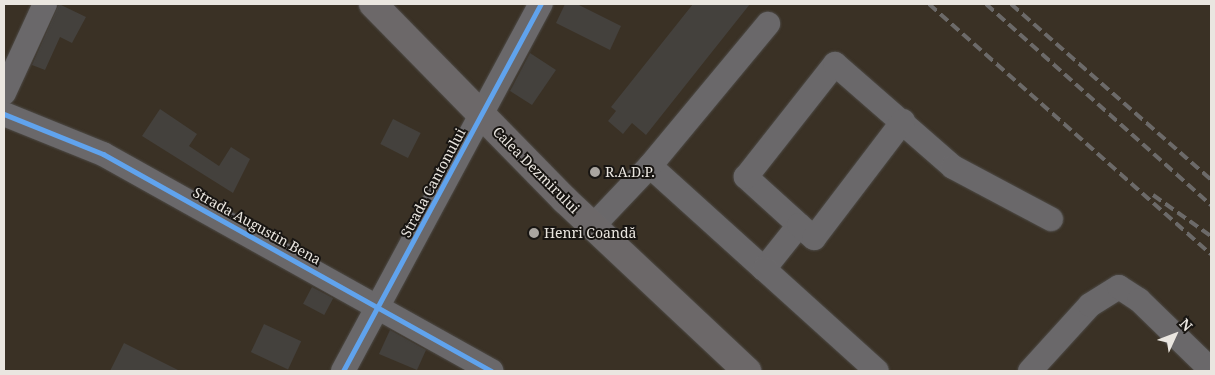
<!DOCTYPE html>
<html>
<head>
<meta charset="utf-8">
<style>
	body { margin:0 }
	#map { position:relative; width:1215px; height:375px; overflow:hidden; background:#302c28; font-family:"Noto Serif",serif }
	div>[style] { position:absolute }
	.built>* { inset:0; background:#3a3125; transform-origin:0 0 }
	.building>* { inset:0; background:#44413d; transform-origin:0 0 }
	.roads { filter:drop-shadow(0 0 1px #4d4a46) drop-shadow(0 0 1px #4d4a46) }
	.minor>* { height:24px; margin:-12px; padding:0 12px; transform-origin:12px; border-radius:12px; background:#6a686a }
	.major>* { height:28px; margin:-14px; padding:0 14px; transform-origin:14px; border-radius:14px; background:#6c6869 }
	.rail>* { height:4px; margin-top:-2px; transform-origin:0; background:repeating-linear-gradient(90deg,#6c6a69 0 10px,transparent 0 15px) }
	.cycleway>* { height:5px; margin:-2.5px; padding:0 2.5px; transform-origin:2.5px; border-radius:2.5px; background:#60a3ed }
	.dots>* { width:14px; height:14px; translate:-50% -50%; box-sizing:border-box; border:2px solid #181512; border-radius:50% }
	span { translate:-50% -50%; white-space:nowrap; text-align:center; line-height:1.15; -webkit-text-stroke:4px #181512; paint-order:stroke }
	.street-label { font-size:14px; color:#eae6e0 }
	.poi-label { font-size:14px; color:#eae6e0 }
	.left { translate:0 -50%; text-align:left }
	.frame { position:absolute; inset:0; border:5px solid #eae6e0; pointer-events:none }
	.north { position:absolute; left:1150px; top:310px; width:50px; height:50px; -webkit-text-stroke:4px #181512; paint-order:stroke; rotate:47deg; font-size:14px; font-weight:700; line-height:20px; text-align:center; color:#eae6e0 }
	.north::after { content:''; display:block; margin:auto; width:18px; height:22px; background:#eae6e0; clip-path:polygon(50% 0,100% 100%,50% 72%,0 100%) }
</style>
</head>
<body>
<div id="map">
	<div class="built">
		<i style="left:4px;top:4px;width:1207px;height:367px"></i>
	</div>
	<div class="building">
		<i style="clip-path:polygon(59px 4px,86px 17px,72px 43px,60px 37px,45px 70px,32px 65px)"></i>
		<i style="clip-path:polygon(565px 4px,577px 4px,621px 26px,610px 50px,556px 23px)"></i>
		<i style="clip-path:polygon(693px 4px,750px 4px,646px 135px,632px 123px,623px 134px,608px 121px,616px 111px,611px 107px)"></i>
		<i style="clip-path:polygon(530px 53px,556px 70px,532px 105px,510px 91px)"></i>
		<i style="clip-path:polygon(160px 109px,197px 134px,189px 146px,219px 166px,231px 147px,250px 159px,233px 193px,142px 136px)"></i>
		<i style="left:393px;top:119px;width:31px;height:28px;rotate:27deg"></i>
		<i style="left:312px;top:287px;width:24px;height:19px;rotate:28deg"></i>
		<i style="left:264px;top:324px;width:41px;height:31px;rotate:25deg"></i>
		<i style="clip-path:polygon(390px 330px,426px 350px,417px 370px,379px 354px)"></i>
		<i style="clip-path:polygon(124px 343px,180px 371px,110px 371px)"></i>
	</div>
	<div class="roads">
		<div class="minor">
			<i style="left:4px;top:93px;width:98px;rotate:-65.3deg"></i>
			<i style="left:4px;top:114px;width:107px;rotate:22deg"></i>
			<i style="left:103px;top:154px;width:445px;rotate:29.2deg"></i>
			<i style="left:650px;top:166px;width:154px;rotate:42.1deg"></i>
			<i style="left:764px;top:269px;width:56px;rotate:-51.5deg"></i>
			<i style="left:799px;top:225px;width:72px;rotate:-137.8deg"></i>
			<i style="left:746px;top:177px;width:144px;rotate:-51.8deg"></i>
			<i style="left:835px;top:64px;width:157px;rotate:41.1deg"></i>
			<i style="left:953px;top:167px;width:111px;rotate:28deg"></i>
			<i style="left:799px;top:225px;width:20px;rotate:41deg"></i>
			<i style="left:814px;top:238px;width:147px;rotate:-52.7deg"></i>
			<i style="left:593px;top:226px;width:83px;rotate:-46.5deg"></i>
			<i style="left:650px;top:166px;width:185px;rotate:-50.3deg"></i>
			<i style="left:764px;top:269px;width:152px;rotate:42.1deg"></i>
			<i style="left:343px;top:371px;width:417px;rotate:-61.7deg"></i>
			<i style="left:1030px;top:371px;width:89px;rotate:-47.7deg"></i>
			<i style="left:1090px;top:305px;width:34px;rotate:-32deg"></i>
			<i style="left:1119px;top:287px;width:24px;rotate:33deg"></i>
			<i style="left:1139px;top:300px;width:100px;rotate:44.2deg"></i>
		</div>
		<div class="major">
			<i style="left:373px;top:4px;width:274px;rotate:45.6deg"></i>
			<i style="left:565px;top:200px;width:250px;rotate:43.2deg"></i>
		</div>
	</div>
	<div class="rail">
		<i style="left:929px;top:4px;width:377px;rotate:41.6deg"></i>
		<i style="left:986px;top:4px;width:302px;rotate:41.8deg"></i>
		<i style="left:1011px;top:4px;width:266px;rotate:41.3deg"></i>
		<i style="left:1153px;top:195px;width:71px;rotate:35.3deg"></i>
	</div>
	<div class="cycleway">
		<i style="left:4px;top:114px;width:107px;rotate:22deg"></i>
		<i style="left:103px;top:154px;width:445px;rotate:29.2deg"></i>
		<i style="left:343px;top:371px;width:417px;rotate:-61.7deg"></i>
	</div>
	<div class="dots">
		<i style="left:595px;top:172px;background:#a9a5a0"></i>
		<i style="left:534px;top:233px;background:#a9a5a0"></i>
	</div>
	<div class="street-label">
		<span style="left:536px;top:170px;rotate:45deg">Calea Dezmirului</span>
		<span style="left:433px;top:183px;rotate:-62deg">Strada Cantonului</span>
		<span style="left:257px;top:226px;rotate:29deg">Strada Augustin Bena</span>
	</div>
	<div class="poi-label">
		<span class="left" style="left:605px;top:172px">R.A.D.P.</span>
		<span class="left" style="left:544px;top:233px">Henri Coandă</span>
	</div>
	<div class="frame"></div>
	<div class="north">N</div>
</div>
</body>
</html>
